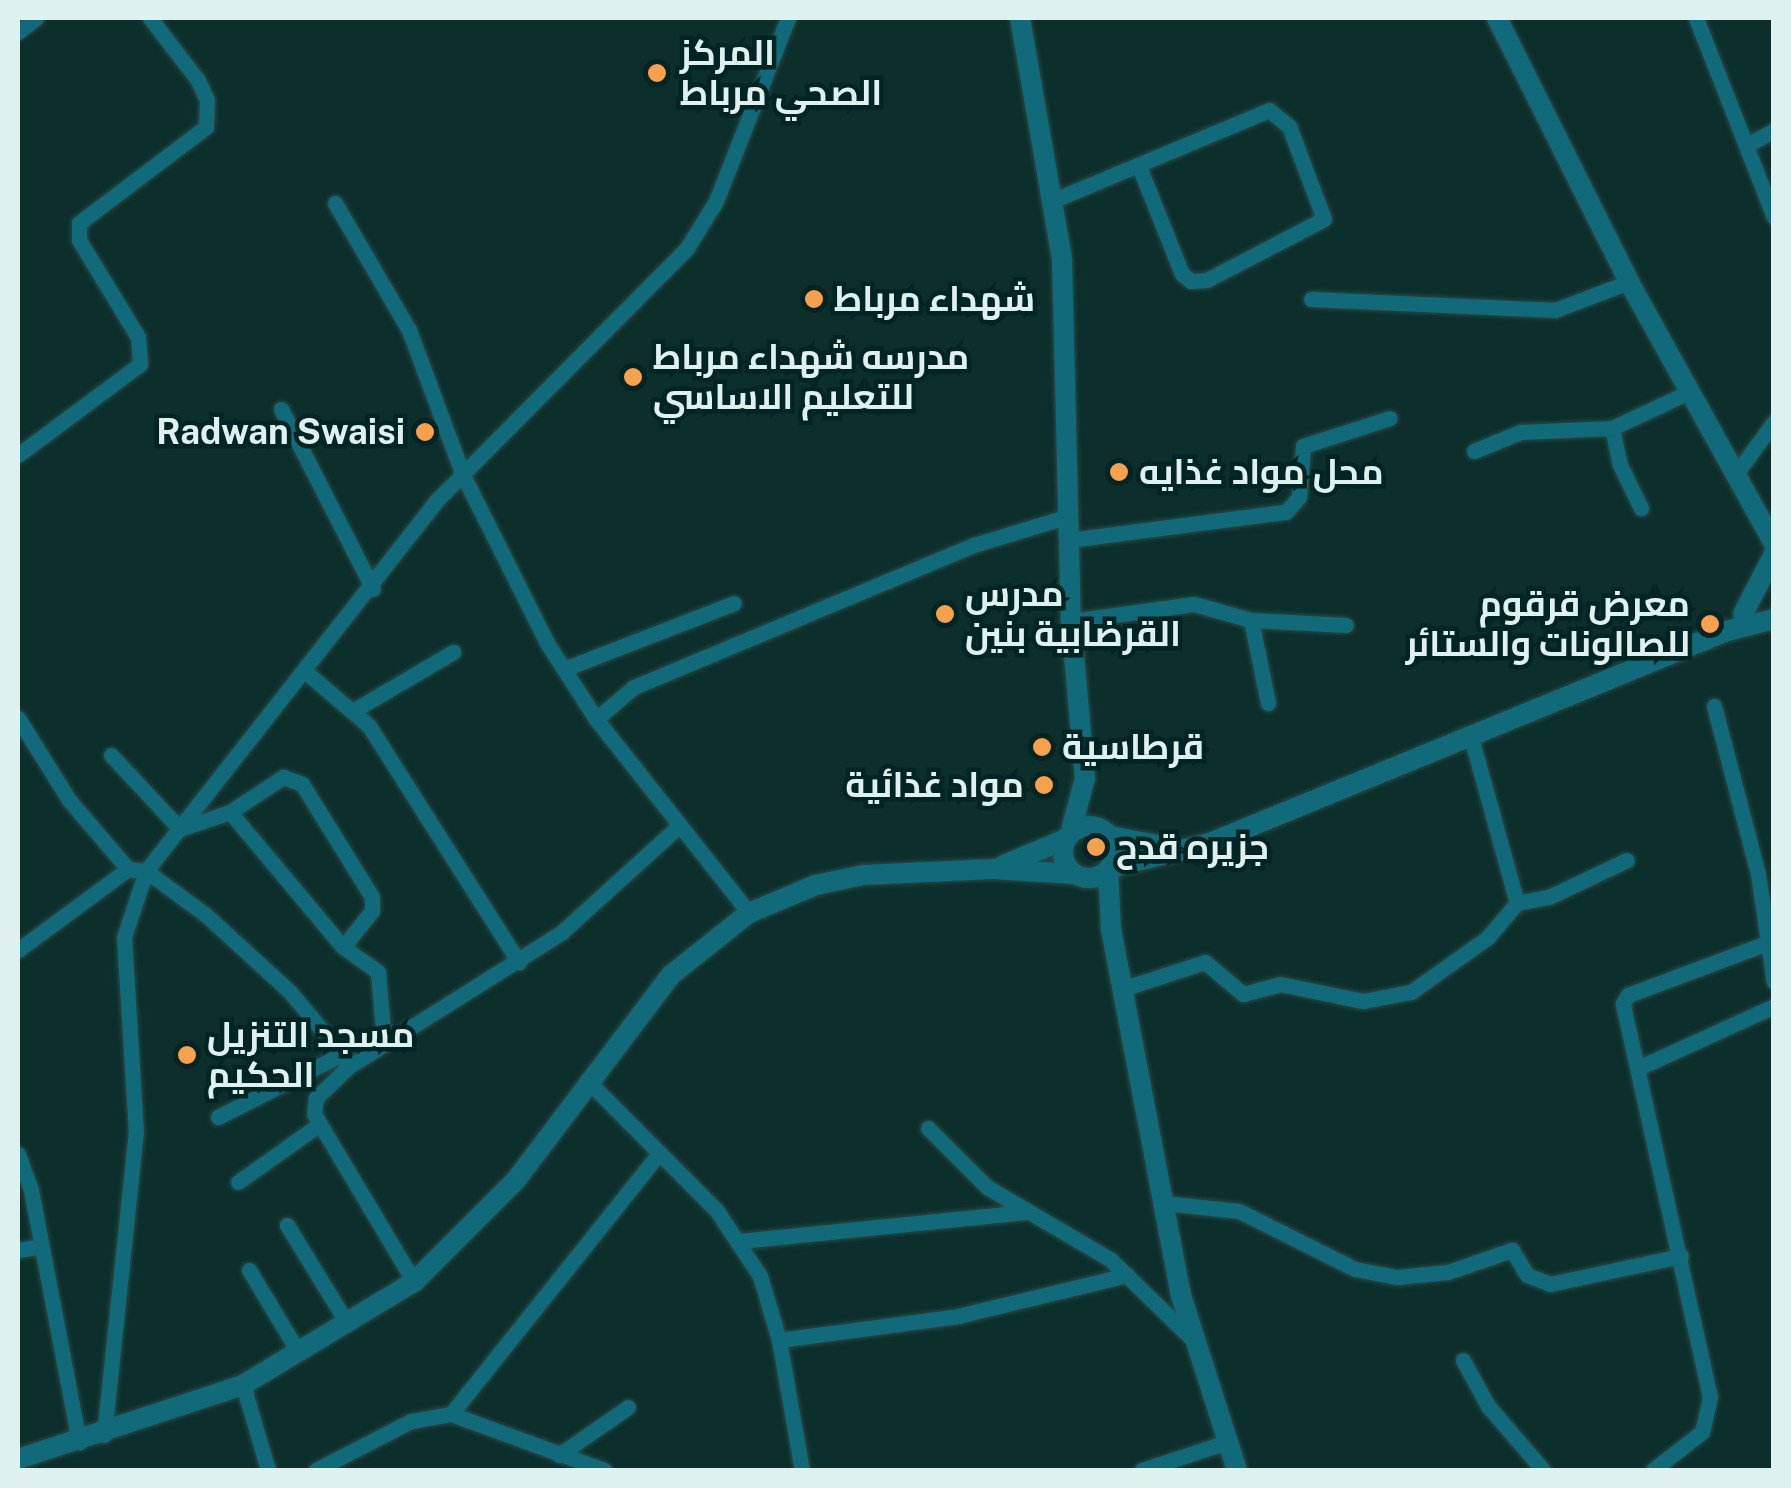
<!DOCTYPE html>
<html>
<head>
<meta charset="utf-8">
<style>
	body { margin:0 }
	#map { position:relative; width:1791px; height:1488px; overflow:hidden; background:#0c2f2c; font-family:"Public Sans",Cairo,sans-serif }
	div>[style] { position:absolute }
	.roads { filter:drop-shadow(0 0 2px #294a47) drop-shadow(0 0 2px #294a47) }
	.minor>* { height:15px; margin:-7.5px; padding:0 7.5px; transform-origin:7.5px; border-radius:7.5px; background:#106a79 }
	.tertiary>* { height:20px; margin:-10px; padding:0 10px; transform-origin:10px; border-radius:10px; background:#106a79 }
	.tertiary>.ring { margin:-10px; padding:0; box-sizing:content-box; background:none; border:20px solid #106a79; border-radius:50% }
	.dots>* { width:28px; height:28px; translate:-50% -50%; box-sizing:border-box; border:5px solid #022523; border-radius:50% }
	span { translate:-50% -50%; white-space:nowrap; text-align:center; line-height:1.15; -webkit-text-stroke:9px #022523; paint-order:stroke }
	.poi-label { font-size:35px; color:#def1ee; font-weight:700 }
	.left { translate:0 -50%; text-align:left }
	.right { translate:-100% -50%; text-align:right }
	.frame { position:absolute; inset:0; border:20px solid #def1ee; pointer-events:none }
</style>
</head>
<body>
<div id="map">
	<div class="roads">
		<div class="minor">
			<i style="left:1696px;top:18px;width:214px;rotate:68.6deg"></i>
			<i style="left:18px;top:32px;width:23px;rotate:-38deg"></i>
			<i style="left:1749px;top:144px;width:29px;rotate:-29deg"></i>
			<i style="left:1054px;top:200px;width:233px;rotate:-22.7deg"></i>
			<i style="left:1269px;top:110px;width:26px;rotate:39deg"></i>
			<i style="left:1289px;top:126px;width:99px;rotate:69.4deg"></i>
			<i style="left:1324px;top:219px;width:132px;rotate:152.5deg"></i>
			<i style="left:1207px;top:280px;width:16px;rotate:176deg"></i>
			<i style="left:1191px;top:281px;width:11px;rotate:-142deg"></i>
			<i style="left:1182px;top:274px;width:113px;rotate:-111.8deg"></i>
			<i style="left:335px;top:203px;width:147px;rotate:59.8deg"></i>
			<i style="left:409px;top:330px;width:155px;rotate:69.6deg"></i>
			<i style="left:463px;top:475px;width:188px;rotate:63.4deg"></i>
			<i style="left:547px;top:643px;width:90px;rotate:57.2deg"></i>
			<i style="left:596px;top:719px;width:247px;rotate:51.7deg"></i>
			<i style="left:1311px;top:299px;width:244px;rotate:2.6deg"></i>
			<i style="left:1555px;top:310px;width:79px;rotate:-20.7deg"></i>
			<i style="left:281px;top:409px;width:202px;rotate:62.9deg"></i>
			<i style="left:1612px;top:428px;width:38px;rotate:78deg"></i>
			<i style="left:1620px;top:465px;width:48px;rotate:64deg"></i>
			<i style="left:1474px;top:451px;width:50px;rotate:-22.4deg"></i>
			<i style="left:1520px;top:432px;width:92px;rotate:-2.5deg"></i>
			<i style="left:1612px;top:428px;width:85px;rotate:-25.1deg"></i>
			<i style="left:18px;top:455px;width:152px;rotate:-36.7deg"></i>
			<i style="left:140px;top:364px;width:27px;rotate:-94deg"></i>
			<i style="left:138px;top:337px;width:114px;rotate:-121.3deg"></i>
			<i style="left:79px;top:240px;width:17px;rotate:-90deg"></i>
			<i style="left:79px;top:223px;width:159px;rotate:-37.1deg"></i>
			<i style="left:206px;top:127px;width:27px;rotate:-88deg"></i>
			<i style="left:207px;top:100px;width:23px;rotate:-115deg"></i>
			<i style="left:197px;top:79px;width:77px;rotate:-127.6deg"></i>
			<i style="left:1735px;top:475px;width:66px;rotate:-53.7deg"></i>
			<i style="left:1069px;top:540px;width:219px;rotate:-7.4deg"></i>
			<i style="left:1286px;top:512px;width:20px;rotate:-49deg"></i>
			<i style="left:1299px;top:497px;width:51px;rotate:-85.5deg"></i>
			<i style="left:1303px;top:446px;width:91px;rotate:-17.8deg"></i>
			<i style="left:1251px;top:620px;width:85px;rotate:78.4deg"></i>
			<i style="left:1071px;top:621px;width:124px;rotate:-7.9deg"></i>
			<i style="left:1194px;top:604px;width:59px;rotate:15.7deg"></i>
			<i style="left:1251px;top:620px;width:95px;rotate:3deg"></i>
			<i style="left:564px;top:669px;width:182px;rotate:-21.2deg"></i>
			<i style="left:307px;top:673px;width:82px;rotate:40.5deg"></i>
			<i style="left:369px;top:726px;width:280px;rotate:57.6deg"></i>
			<i style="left:1714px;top:706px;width:174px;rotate:75.3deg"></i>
			<i style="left:1758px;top:874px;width:109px;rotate:81.6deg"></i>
			<i style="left:356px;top:709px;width:113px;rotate:-30.4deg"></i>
			<i style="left:18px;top:718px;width:97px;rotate:58.1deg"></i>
			<i style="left:69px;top:800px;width:91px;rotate:49.5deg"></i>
			<i style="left:128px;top:869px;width:18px;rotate:6deg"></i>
			<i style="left:146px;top:871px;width:74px;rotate:36.3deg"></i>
			<i style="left:206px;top:915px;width:114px;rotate:42.5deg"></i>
			<i style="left:290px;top:992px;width:81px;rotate:50deg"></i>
			<i style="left:342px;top:1054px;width:14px;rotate:65deg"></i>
			<i style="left:348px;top:1067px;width:45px;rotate:135.9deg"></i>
			<i style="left:316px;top:1098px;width:16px;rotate:97deg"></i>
			<i style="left:314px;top:1114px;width:196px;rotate:59.2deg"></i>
			<i style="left:596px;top:719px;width:50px;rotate:-40.1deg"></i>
			<i style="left:634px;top:687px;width:368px;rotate:-22.7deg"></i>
			<i style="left:974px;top:545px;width:99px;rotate:-17deg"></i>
			<i style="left:111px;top:755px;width:101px;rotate:47deg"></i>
			<i style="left:180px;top:829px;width:53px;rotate:-18.8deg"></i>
			<i style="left:230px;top:812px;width:64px;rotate:-33.4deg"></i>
			<i style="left:283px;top:777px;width:20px;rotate:20deg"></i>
			<i style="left:302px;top:784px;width:133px;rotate:58.2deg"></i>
			<i style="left:372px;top:897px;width:14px;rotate:90deg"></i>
			<i style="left:372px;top:911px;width:46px;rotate:128.9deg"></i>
			<i style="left:230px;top:812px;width:176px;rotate:50.1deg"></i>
			<i style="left:343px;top:947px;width:43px;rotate:35.5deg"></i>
			<i style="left:378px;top:972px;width:70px;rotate:85.1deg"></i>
			<i style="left:1517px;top:903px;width:33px;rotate:-11deg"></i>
			<i style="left:1549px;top:897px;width:86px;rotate:-25.4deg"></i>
			<i style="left:18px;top:950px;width:137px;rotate:-36.4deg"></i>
			<i style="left:1122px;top:989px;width:87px;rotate:-18deg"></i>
			<i style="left:1205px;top:962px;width:50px;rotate:40.1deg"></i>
			<i style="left:1243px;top:994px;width:38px;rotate:-15deg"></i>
			<i style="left:1280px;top:984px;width:85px;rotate:11.6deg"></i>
			<i style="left:1363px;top:1001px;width:49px;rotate:-10.6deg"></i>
			<i style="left:1411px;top:992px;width:93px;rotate:-35.4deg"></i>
			<i style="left:1487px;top:938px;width:46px;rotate:-49.4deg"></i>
			<i style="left:1517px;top:903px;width:172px;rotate:-105.5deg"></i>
			<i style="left:348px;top:1067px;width:253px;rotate:-32.2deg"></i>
			<i style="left:562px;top:932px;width:156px;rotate:-42.2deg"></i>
			<i style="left:1638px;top:1068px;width:149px;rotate:-24.5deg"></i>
			<i style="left:587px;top:1080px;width:185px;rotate:45.2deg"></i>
			<i style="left:717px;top:1211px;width:78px;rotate:56.5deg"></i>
			<i style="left:760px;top:1276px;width:67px;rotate:73.5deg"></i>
			<i style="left:779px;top:1340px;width:132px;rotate:80deg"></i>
			<i style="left:218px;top:1117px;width:139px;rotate:-26.9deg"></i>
			<i style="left:928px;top:1128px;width:83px;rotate:45deg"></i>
			<i style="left:987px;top:1187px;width:144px;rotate:30.5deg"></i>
			<i style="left:1111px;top:1260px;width:112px;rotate:44.3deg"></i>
			<i style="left:18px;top:1154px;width:38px;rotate:70deg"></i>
			<i style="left:31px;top:1190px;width:257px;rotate:79.2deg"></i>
			<i style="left:238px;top:1182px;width:100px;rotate:-35.3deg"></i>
			<i style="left:1164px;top:1203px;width:75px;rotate:6.1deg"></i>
			<i style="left:1239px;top:1211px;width:130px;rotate:26.6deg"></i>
			<i style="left:1355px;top:1269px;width:43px;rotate:10.8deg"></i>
			<i style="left:1397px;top:1277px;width:51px;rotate:-5.6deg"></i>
			<i style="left:1448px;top:1272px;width:68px;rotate:-19deg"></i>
			<i style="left:1512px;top:1250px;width:29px;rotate:59deg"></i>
			<i style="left:1527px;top:1275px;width:25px;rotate:21deg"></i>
			<i style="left:1550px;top:1284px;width:134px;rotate:-12.1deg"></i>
			<i style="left:287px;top:1225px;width:115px;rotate:58.5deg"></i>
			<i style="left:740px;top:1241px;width:287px;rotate:-5.8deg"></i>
			<i style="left:18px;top:1250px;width:24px;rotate:-9deg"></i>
			<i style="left:249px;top:1270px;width:97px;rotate:58.9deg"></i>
			<i style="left:779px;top:1340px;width:181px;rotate:-7.6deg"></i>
			<i style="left:958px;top:1316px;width:174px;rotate:-13.6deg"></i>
			<i style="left:1463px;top:1360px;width:52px;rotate:61.5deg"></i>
			<i style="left:1488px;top:1406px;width:84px;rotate:49.3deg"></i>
			<i style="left:243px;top:1385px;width:89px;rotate:73.6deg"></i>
			<i style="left:451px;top:1414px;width:332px;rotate:-51.4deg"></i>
			<i style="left:104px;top:1435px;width:304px;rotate:-84deg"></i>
			<i style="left:136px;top:1133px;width:196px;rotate:-93.5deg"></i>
			<i style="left:124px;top:937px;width:70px;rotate:-71.6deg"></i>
			<i style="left:146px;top:871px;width:469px;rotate:-51.9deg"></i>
			<i style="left:435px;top:502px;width:358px;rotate:-45.2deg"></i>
			<i style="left:687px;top:248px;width:55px;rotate:-58.3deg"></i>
			<i style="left:716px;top:201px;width:197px;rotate:-68.5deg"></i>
			<i style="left:559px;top:1455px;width:84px;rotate:-34.8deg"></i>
			<i style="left:316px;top:1470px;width:107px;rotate:-27.3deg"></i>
			<i style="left:411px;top:1421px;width:41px;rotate:-9.9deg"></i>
			<i style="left:451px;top:1414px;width:163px;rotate:20.1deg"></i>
			<i style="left:1142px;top:1470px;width:89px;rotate:-18.2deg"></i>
			<i style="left:1653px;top:1470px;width:62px;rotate:-37.8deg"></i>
			<i style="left:1702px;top:1432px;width:36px;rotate:-77deg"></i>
			<i style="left:1710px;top:1397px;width:403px;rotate:-102.5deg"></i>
			<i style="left:1623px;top:1003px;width:9px;rotate:-58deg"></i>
			<i style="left:1628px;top:995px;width:152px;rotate:-20.5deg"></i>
		</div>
		<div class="tertiary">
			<i style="left:1020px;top:18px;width:245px;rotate:80.1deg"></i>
			<i style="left:1062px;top:259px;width:362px;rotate:88.6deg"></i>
			<i style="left:1071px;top:621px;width:158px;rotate:84.9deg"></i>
			<i style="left:1085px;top:778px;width:58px;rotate:105deg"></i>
			<i style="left:1497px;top:18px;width:295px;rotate:63.4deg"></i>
			<i style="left:1629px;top:282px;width:299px;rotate:61deg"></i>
			<i style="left:1743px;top:614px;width:68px;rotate:-62.7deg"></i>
			<i class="ring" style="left:1063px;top:826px;width:32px;height:32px"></i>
			<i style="left:1109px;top:836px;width:61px;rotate:10.4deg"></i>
			<i style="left:1004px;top:865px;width:67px;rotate:-22.8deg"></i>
			<i style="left:1109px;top:868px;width:104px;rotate:-13.9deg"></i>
			<i style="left:1210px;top:843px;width:559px;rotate:-22.3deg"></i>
			<i style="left:1727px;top:631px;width:49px;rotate:-14.3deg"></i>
			<i style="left:1108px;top:870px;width:59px;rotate:87.1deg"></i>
			<i style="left:1111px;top:929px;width:373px;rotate:79.2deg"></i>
			<i style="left:1181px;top:1295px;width:184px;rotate:72.3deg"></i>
			<i style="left:18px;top:1459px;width:237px;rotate:-18.2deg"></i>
			<i style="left:243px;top:1385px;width:200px;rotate:-31.1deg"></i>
			<i style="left:414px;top:1282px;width:144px;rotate:-45deg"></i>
			<i style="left:516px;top:1180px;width:257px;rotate:-52.9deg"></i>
			<i style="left:671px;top:975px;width:100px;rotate:-38.5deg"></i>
			<i style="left:749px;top:913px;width:73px;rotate:-22.7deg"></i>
			<i style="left:816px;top:885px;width:48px;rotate:-12deg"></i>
			<i style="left:863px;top:875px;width:130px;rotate:-2.6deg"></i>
			<i style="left:993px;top:869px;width:81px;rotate:3.5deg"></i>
		</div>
	</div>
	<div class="dots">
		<i style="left:657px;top:73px;background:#f8a04b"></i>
		<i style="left:814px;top:299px;background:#f8a04b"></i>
		<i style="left:633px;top:377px;background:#f8a04b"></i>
		<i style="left:425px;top:432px;background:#f8a04b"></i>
		<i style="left:1119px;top:472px;background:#f8a04b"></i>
		<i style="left:945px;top:614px;background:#f8a04b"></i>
		<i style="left:1710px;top:624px;background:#f8a04b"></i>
		<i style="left:1042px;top:747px;background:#f8a04b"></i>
		<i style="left:1044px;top:785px;background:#f8a04b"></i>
		<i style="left:1096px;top:847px;background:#f8a04b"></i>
		<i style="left:187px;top:1055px;background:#f8a04b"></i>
	</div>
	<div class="poi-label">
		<span class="left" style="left:680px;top:73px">المركز<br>الصحي مرباط</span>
		<span class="left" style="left:834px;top:299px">شهداء مرباط</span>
		<span class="left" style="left:653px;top:377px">مدرسه شهداء مرباط<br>للتعليم الاساسي</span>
		<span class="right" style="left:405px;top:432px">Radwan Swaisi</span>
		<span class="left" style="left:1139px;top:472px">محل مواد غذايه</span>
		<span class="left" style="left:965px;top:614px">مدرس<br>القرضابية بنين</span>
		<span class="right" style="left:1690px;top:624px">معرض قرقوم<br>للصالونات والستائر</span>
		<span class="left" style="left:1062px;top:747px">قرطاسية</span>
		<span class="right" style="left:1024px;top:785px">مواد غذائية</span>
		<span class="left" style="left:1116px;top:847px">جزيره قدح</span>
		<span class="left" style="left:207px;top:1055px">مسجد التنزيل<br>الحكيم</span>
	</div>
	<div class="frame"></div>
</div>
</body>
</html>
